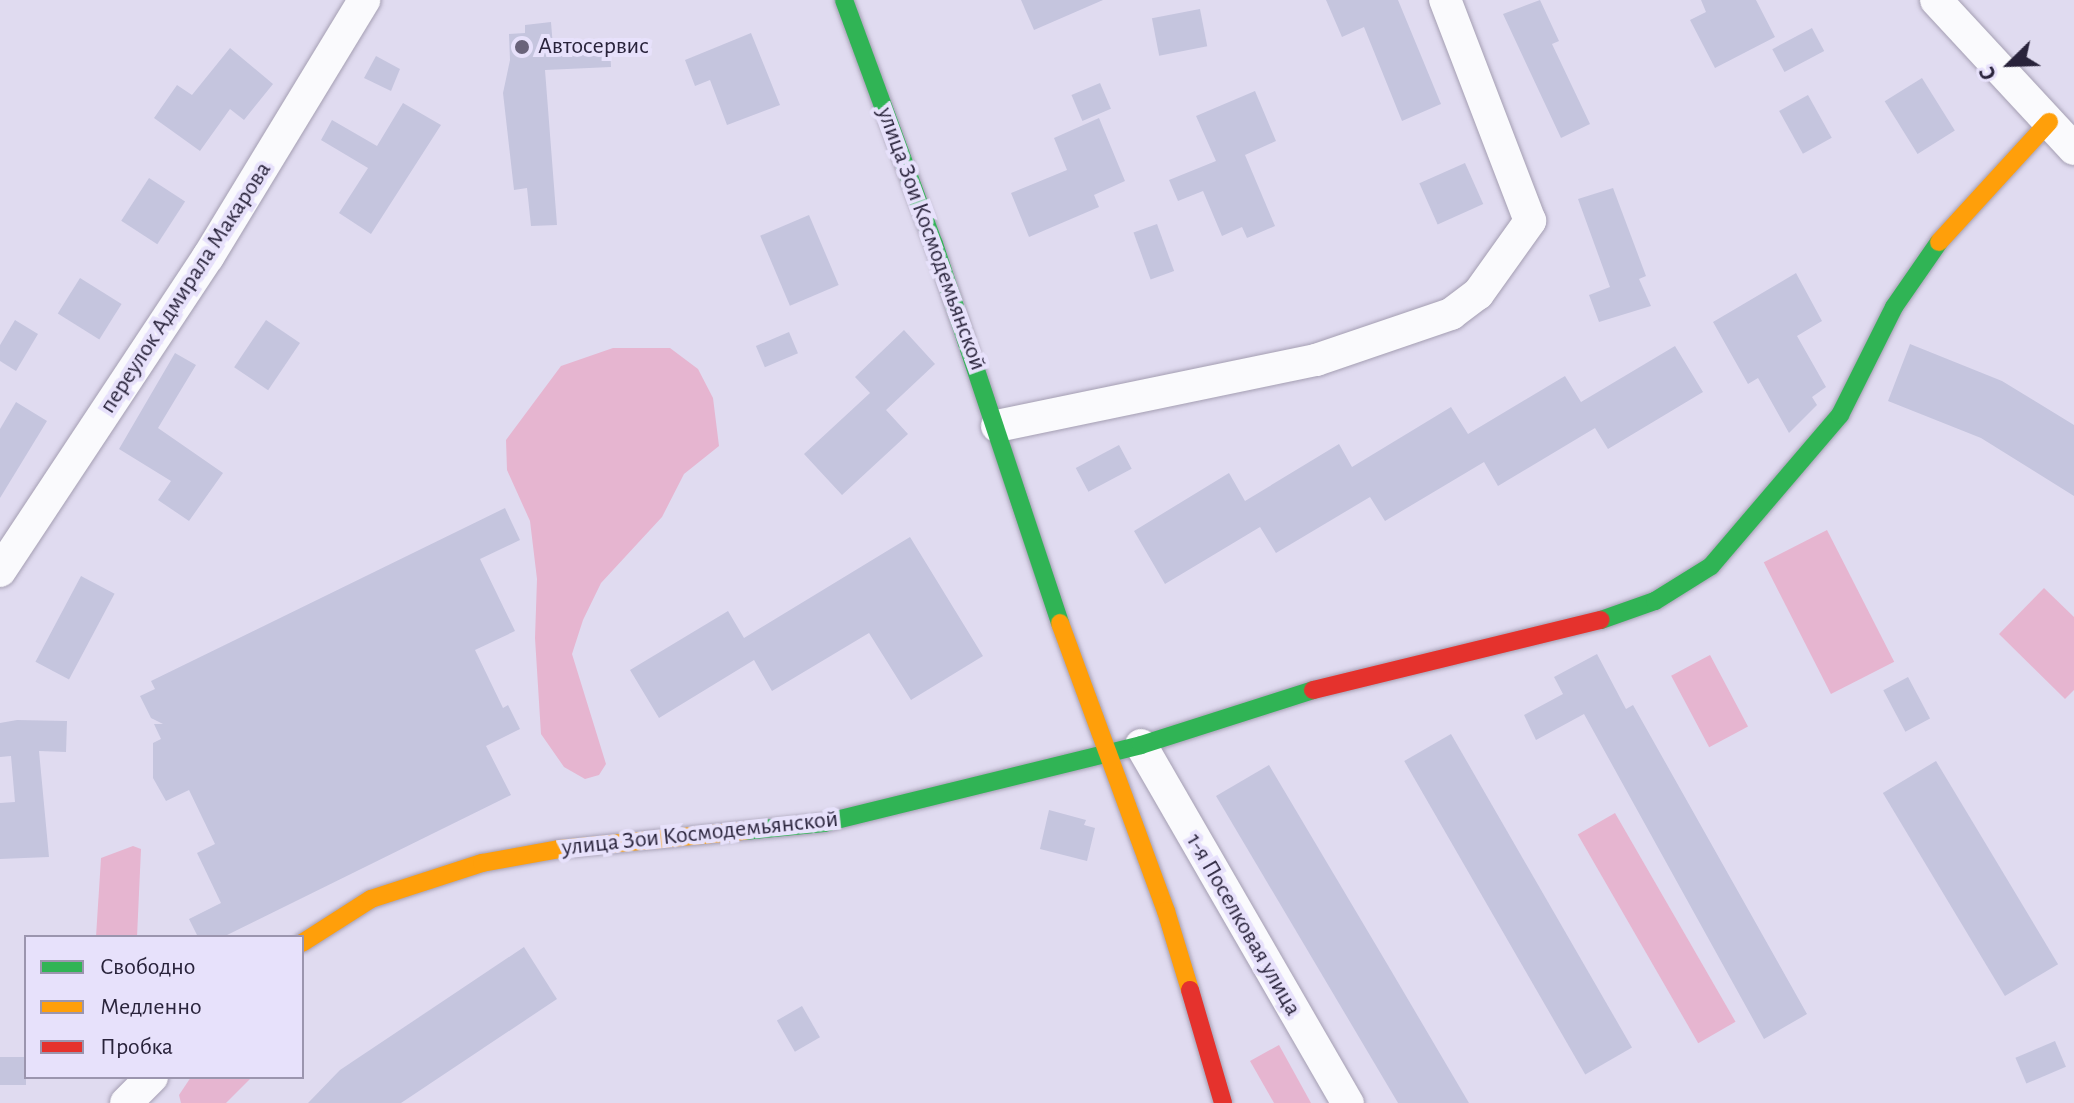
<!DOCTYPE html>
<html>
<head>
<meta charset="utf-8">
<style>
	body { margin:0 }
	#map { position:relative; width:2074px; height:1103px; overflow:hidden; background:#e0dbf0; font-family:"Alegreya Sans",sans-serif }
	div>[style] { position:absolute }
	.green>* { inset:0; background:#e6b5d0; transform-origin:0 0 }
	.building>* { inset:0; background:#c5c5de; transform-origin:0 0 }
	.roads { filter:drop-shadow(0 0 2px #a49eb2) drop-shadow(0 0 2px #a49eb2) }
	.street>* { height:32px; margin:-16px; padding:0 16px; transform-origin:16px; border-radius:16px; background:#fafafd }
	.fast>* { height:18px; margin:-9px; padding:0 9px; transform-origin:9px; border-radius:9px; background:#30b455 }
	.slow>* { height:18px; margin:-9px; padding:0 9px; transform-origin:9px; border-radius:9px; background:#ff9f0a }
	.jam>* { height:18px; margin:-9px; padding:0 9px; transform-origin:9px; border-radius:9px; background:#e5322d }
	.dots>* { width:22px; height:22px; translate:-50% -50%; box-sizing:border-box; border:4px solid #e7e1fb; border-radius:50% }
	span { translate:-50% -50%; white-space:nowrap; text-align:center; line-height:1.15; -webkit-text-stroke:8px #e7e1fb; paint-order:stroke }
	.poi-label { font-size:24px; color:#29233b }
	.left { translate:0 -50%; text-align:left }
	.street-label { font-size:24px; color:#29233b }
	.legend { position:absolute; left:24px; top:935px; width:280px; height:144px; box-sizing:border-box; background:#e7e1fb; border:2px solid #9b95ae; margin:0; padding:10px 14px; list-style:none; font-size:24px; color:#29233b }
	.legend li { display:flex; align-items:center; gap:16px; height:40px }
	.legend b { width:40px; border:2px solid #9b95ae }
	.north { position:absolute; left:1970px; top:24px; width:80px; height:80px; -webkit-text-stroke:6px #e7e1fb; paint-order:stroke; rotate:247deg; font-size:22px; font-weight:700; line-height:32px; text-align:center; color:#29233b }
	.north::after { content:''; display:block; margin:auto; width:28px; height:36px; background:#29233b; clip-path:polygon(50% 0,100% 100%,50% 72%,0 100%) }
</style>
</head>
<body>
<div id="map">
	<div class="green">
		<i style="clip-path:polygon(613px 348px,670px 348px,698px 369px,713px 398px,719px 446px,684px 474px,662px 517px,601px 583px,583px 620px,572px 654px,606px 764px,599px 775px,585px 779px,564px 767px,541px 734px,535px 638px,537px 579px,530px 521px,507px 470px,506px 440px,561px 366px)"></i>
		<i style="left:1827px;top:530px;width:148px;height:71px;rotate:63deg"></i>
		<i style="clip-path:polygon(2044px 588px,2074px 617px,2074px 690px,2065px 699px,1999px 634px)"></i>
		<i style="left:1710px;top:655px;width:81px;height:44px;rotate:62deg"></i>
		<i style="left:1615px;top:813px;width:241px;height:43px;rotate:60deg"></i>
		<i style="clip-path:polygon(133px 846px,141px 849px,137px 937px,96px 937px,101px 858px)"></i>
		<i style="clip-path:polygon(1279px 1045px,1311px 1103px,1274px 1103px,1250px 1061px)"></i>
		<i style="clip-path:polygon(191px 1077px,252px 1077px,226px 1103px,181px 1103px,179px 1095px)"></i>
	</div>
	<div class="building">
		<i style="clip-path:polygon(1021px 0,1103px 0,1034px 30px)"></i>
		<i style="clip-path:polygon(1326px 0,1398px 0,1441px 104px,1402px 121px,1364px 27px,1342px 37px)"></i>
		<i style="clip-path:polygon(1540px 0,1559px 41px,1552px 44px,1590px 124px,1561px 138px,1503px 14px)"></i>
		<i style="clip-path:polygon(1701px 0,1756px 0,1775px 37px,1715px 68px,1690px 20px,1706px 12px)"></i>
		<i style="left:1200px;top:9px;width:38px;height:49px;rotate:79deg"></i>
		<i style="clip-path:polygon(551px 22px,553px 47px,610px 45px,611px 67px,545px 70px,557px 225px,531px 226px,527px 188px,514px 190px,503px 93px,510px 60px,509px 34px,525px 33px,525px 25px)"></i>
		<i style="left:1812px;top:28px;width:26px;height:45px;rotate:62deg"></i>
		<i style="clip-path:polygon(751px 33px,780px 105px,727px 125px,710px 80px,695px 86px,685px 60px)"></i>
		<i style="clip-path:polygon(230px 48px,273px 84px,244px 120px,230px 109px,200px 151px,154px 118px,177px 85px,192px 95px)"></i>
		<i style="clip-path:polygon(376px 56px,400px 69px,391px 91px,364px 78px)"></i>
		<i style="left:1922px;top:78px;width:62px;height:44px;rotate:58deg"></i>
		<i style="left:1100px;top:83px;width:28px;height:31px;rotate:67deg"></i>
		<i style="clip-path:polygon(1255px 91px,1276px 141px,1245px 155px,1275px 226px,1247px 238px,1242px 227px,1222px 236px,1203px 191px,1178px 201px,1169px 180px,1216px 161px,1196px 116px)"></i>
		<i style="left:1808px;top:95px;width:49px;height:33px;rotate:61deg"></i>
		<i style="clip-path:polygon(403px 103px,441px 125px,371px 234px,339px 213px,368px 168px,321px 140px,332px 120px,377px 146px)"></i>
		<i style="clip-path:polygon(1099px 118px,1125px 181px,1094px 195px,1099px 207px,1029px 237px,1011px 193px,1067px 170px,1054px 138px)"></i>
		<i style="left:1465px;top:163px;width:45px;height:50px;rotate:66deg"></i>
		<i style="left:149px;top:178px;width:43px;height:51px;rotate:33deg"></i>
		<i style="clip-path:polygon(1613px 188px,1646px 276px,1639px 279px,1651px 306px,1599px 322px,1589px 295px,1610px 287px,1578px 199px)"></i>
		<i style="left:809px;top:215px;width:76px;height:53px;rotate:67deg"></i>
		<i style="left:1157px;top:224px;width:50px;height:25px;rotate:70deg"></i>
		<i style="clip-path:polygon(1796px 273px,1822px 321px,1797px 336px,1826px 387px,1812px 397px,1817px 405px,1789px 433px,1758px 378px,1748px 384px,1713px 322px)"></i>
		<i style="left:80px;top:278px;width:49px;height:42px;rotate:32deg"></i>
		<i style="clip-path:polygon(15px 320px,38px 334px,16px 371px,0 361px,0 345px)"></i>
		<i style="left:266px;top:320px;width:41px;height:57px;rotate:34deg"></i>
		<i style="clip-path:polygon(904px 330px,935px 364px,886px 410px,908px 434px,842px 495px,804px 454px,870px 393px,855px 377px)"></i>
		<i style="left:789px;top:332px;width:23px;height:36px;rotate:67deg"></i>
		<i style="clip-path:polygon(1910px 344px,2002px 381px,2074px 425px,2074px 496px,1981px 438px,1888px 401px)"></i>
		<i style="clip-path:polygon(1675px 346px,1703px 392px,1608px 449px,1595px 428px,1498px 486px,1484px 462px,1385px 521px,1370px 497px,1276px 553px,1260px 527px,1165px 584px,1134px 531px,1229px 473px,1245px 501px,1339px 444px,1352px 467px,1451px 407px,1468px 434px,1565px 376px,1581px 402px)"></i>
		<i style="clip-path:polygon(175px 353px,196px 365px,158px 428px,223px 473px,189px 521px,158px 500px,171px 481px,119px 449px)"></i>
		<i style="clip-path:polygon(16px 402px,47px 421px,0 498px,0 429px)"></i>
		<i style="left:1119px;top:445px;width:27px;height:49px;rotate:62deg"></i>
		<i style="clip-path:polygon(505px 508px,520px 540px,480px 559px,515px 631px,475px 650px,503px 708px,508px 705px,520px 729px,486px 746px,511px 795px,223px 937px,198px 937px,189px 919px,221px 903px,197px 853px,215px 844px,189px 790px,166px 801px,153px 778px,153px 743px,161px 739px,154px 724px,163px 724px,151px 718px,140px 696px,155px 689px,151px 681px)"></i>
		<i style="clip-path:polygon(910px 537px,983px 656px,911px 700px,869px 633px,772px 691px,754px 660px,659px 718px,630px 670px,728px 611px,744px 638px)"></i>
		<i style="left:81px;top:576px;width:38px;height:97px;rotate:28deg"></i>
		<i style="clip-path:polygon(1597px 654px,1626px 709px,1633px 705px,1807px 1014px,1764px 1039px,1584px 714px,1536px 740px,1524px 715px,1563px 694px,1554px 677px)"></i>
		<i style="left:1908px;top:677px;width:47px;height:28px;rotate:62deg"></i>
		<i style="clip-path:polygon(17px 720px,67px 721px,66px 752px,39px 751px,49px 857px,0 859px,0 803px,15px 802px,11px 756px,0 757px,0 723px)"></i>
		<i style="left:1451px;top:734px;width:362px;height:54px;rotate:60deg"></i>
		<i style="left:1936px;top:761px;width:237px;height:62px;rotate:59deg"></i>
		<i style="clip-path:polygon(1269px 765px,1386px 962px,1469px 1103px,1398px 1103px,1216px 796px)"></i>
		<i style="clip-path:polygon(1049px 810px,1086px 820px,1084px 825px,1095px 828px,1087px 861px,1040px 849px)"></i>
		<i style="clip-path:polygon(524px 947px,557px 999px,401px 1103px,308px 1103px,340px 1070px)"></i>
		<i style="left:802px;top:1006px;width:36px;height:29px;rotate:60deg"></i>
		<i style="left:2055px;top:1041px;width:28px;height:43px;rotate:67deg"></i>
		<i style="left:26px;top:1057px;width:28px;height:26px;rotate:90deg"></i>
	</div>
	<div class="roads">
		<div class="street">
			<i style="left:1936px;top:0;width:203px;rotate:47.2deg"></i>
			<i style="left:997px;top:426px;width:326px;rotate:-11.7deg"></i>
			<i style="left:1316px;top:360px;width:143px;rotate:-18.8deg"></i>
			<i style="left:1451px;top:314px;width:34px;rotate:-37deg"></i>
			<i style="left:1478px;top:294px;width:90px;rotate:-54.5deg"></i>
			<i style="left:1530px;top:221px;width:237px;rotate:-111deg"></i>
			<i style="left:0;top:571px;width:377px;rotate:-56.5deg"></i>
			<i style="left:208px;top:257px;width:301px;rotate:-58.7deg"></i>
			<i style="left:1141px;top:745px;width:414px;rotate:60deg"></i>
			<i style="left:126px;top:1103px;width:37px;rotate:-45deg"></i>
		</div>
		<div class="fast">
			<i style="left:844px;top:0;width:260px;rotate:69.8deg"></i>
			<i style="left:934px;top:244px;width:399px;rotate:71.6deg"></i>
			<i style="left:1601px;top:620px;width:57px;rotate:-19.4deg"></i>
			<i style="left:1655px;top:601px;width:66px;rotate:-32deg"></i>
			<i style="left:1711px;top:566px;width:199px;rotate:-49.5deg"></i>
			<i style="left:1840px;top:415px;width:121px;rotate:-63.4deg"></i>
			<i style="left:1894px;top:307px;width:79px;rotate:-55.3deg"></i>
			<i style="left:744px;top:831px;width:80px;rotate:-5.7deg"></i>
			<i style="left:824px;top:823px;width:326px;rotate:-13.8deg"></i>
			<i style="left:1141px;top:745px;width:181px;rotate:-17.7deg"></i>
		</div>
		<div class="slow">
			<i style="left:1939px;top:242px;width:163px;rotate:-47.5deg"></i>
			<i style="left:1060px;top:623px;width:307px;rotate:69.8deg"></i>
			<i style="left:1166px;top:911px;width:83px;rotate:73.1deg"></i>
			<i style="left:302px;top:943px;width:82px;rotate:-32.5deg"></i>
			<i style="left:371px;top:899px;width:117px;rotate:-18deg"></i>
			<i style="left:482px;top:863px;width:78px;rotate:-10.3deg"></i>
			<i style="left:559px;top:849px;width:186px;rotate:-5.6deg"></i>
		</div>
		<div class="jam">
			<i style="left:1313px;top:690px;width:296px;rotate:-13.7deg"></i>
			<i style="left:1190px;top:990px;width:118px;rotate:73.7deg"></i>
		</div>
	</div>
	<div class="dots">
		<i style="left:522px;top:47px;background:#69637a"></i>
	</div>
	<div class="poi-label">
		<span class="left" style="left:538px;top:47px">Автосервис</span>
	</div>
	<div class="street-label">
		<span style="left:931px;top:239px;rotate:70deg">улица Зои Космодемьянской</span>
		<span style="left:186px;top:288px;rotate:-57deg">переулок Адмирала Макарова</span>
		<span style="left:700px;top:834px;rotate:-6deg">улица Зои Космодемьянской</span>
		<span style="left:1243px;top:925px;rotate:60deg">1-я Поселковая улица</span>
	</div>
	<ul class="legend">
	<li><b style="height:10px;background:#30b455"></b>Свободно</li>
	<li><b style="height:10px;background:#ff9f0a"></b>Медленно</li>
	<li><b style="height:10px;background:#e5322d"></b>Пробка</li>
	</ul>
	<div class="north">С</div>
</div>
</body>
</html>
